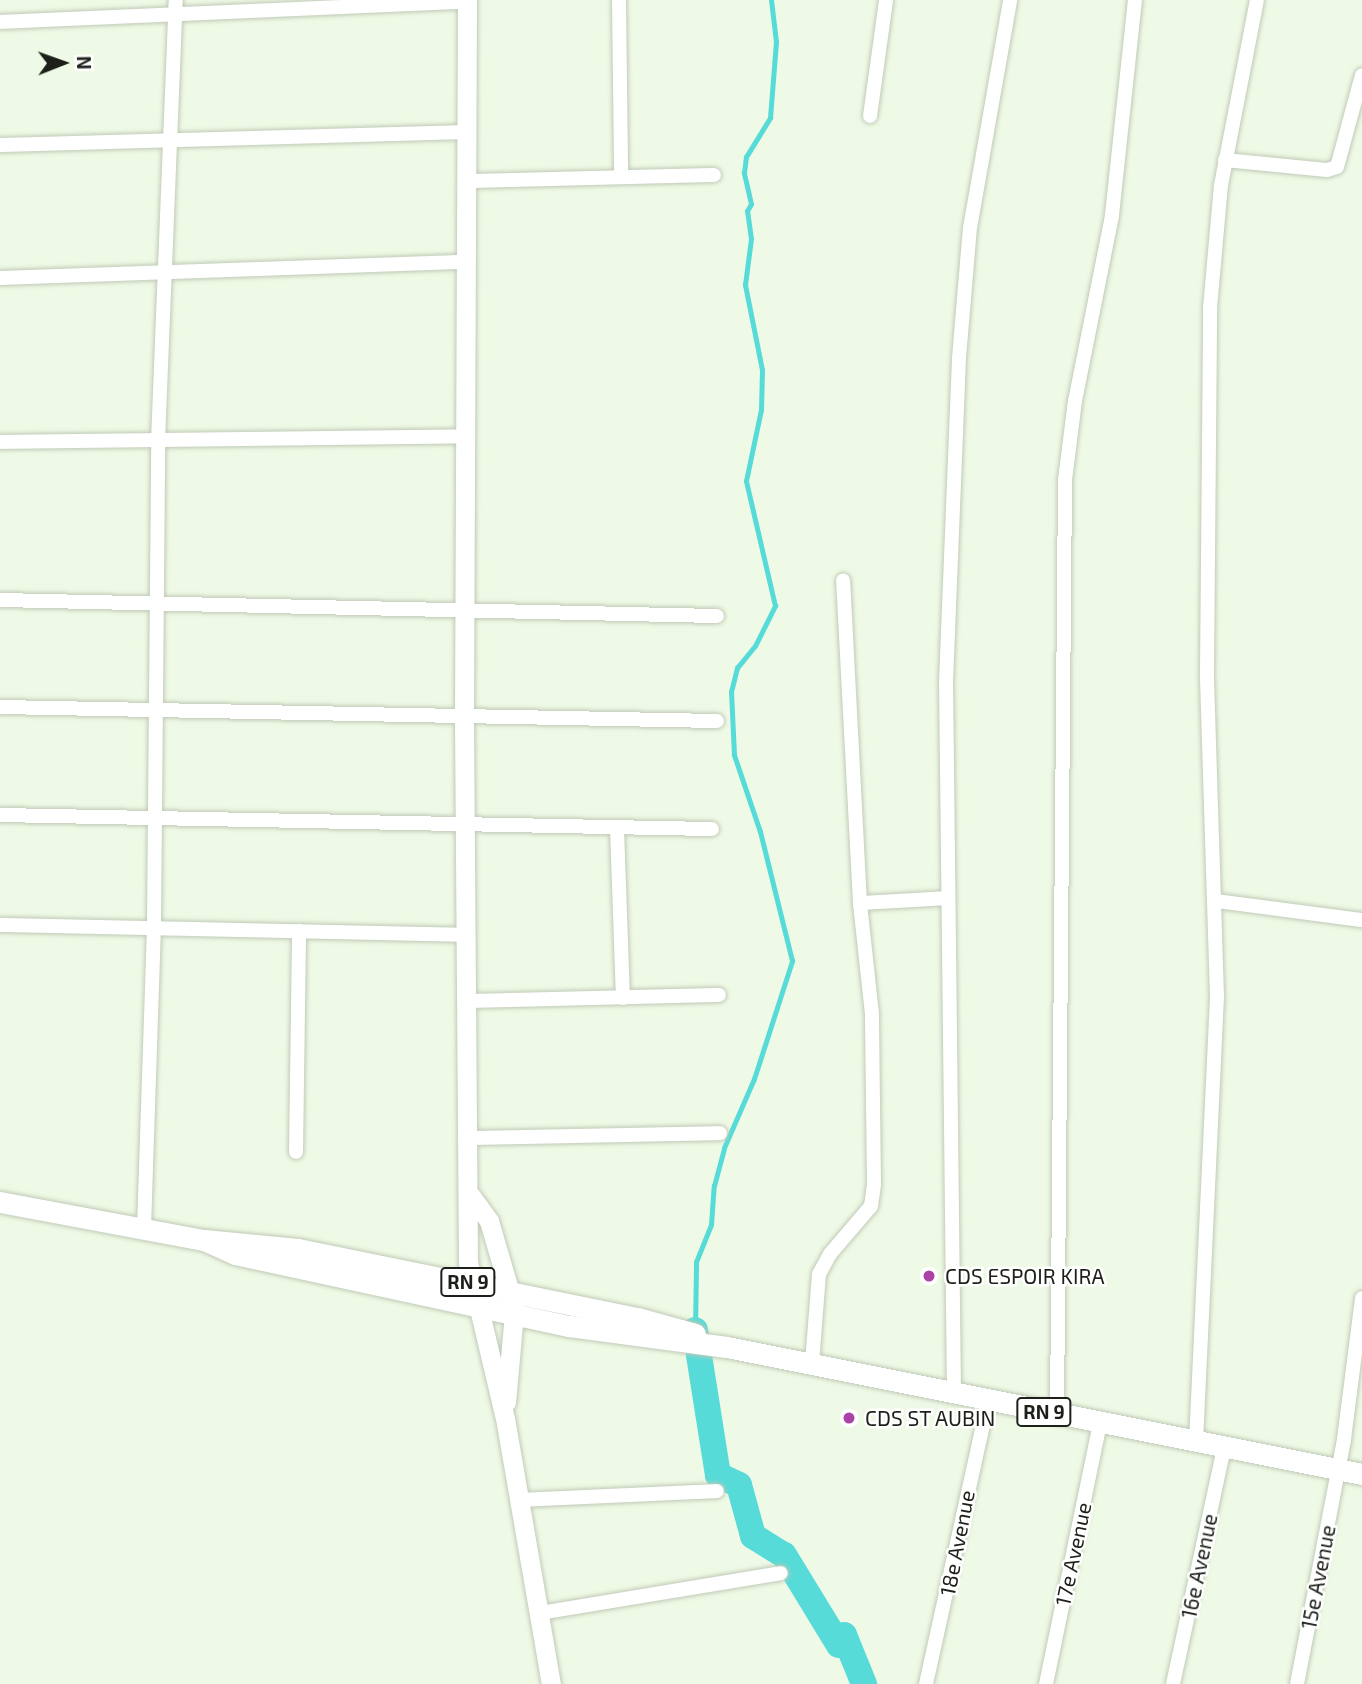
<!DOCTYPE html>
<html>
<head>
<meta charset="utf-8">
<style>
	body { margin:0 }
	#map { position:relative; width:1362px; height:1684px; overflow:hidden; background:#effae6; font-family:"Exo 2",sans-serif }
	div>[style] { position:absolute }
	.stream>* { height:4.5px; margin:-2.25px; padding:0 2.25px; transform-origin:2.25px; border-radius:2.25px; background:#57dbd9 }
	.river>* { height:26px; margin:-13px; padding:0 13px; transform-origin:13px; border-radius:13px; background:#57dbd9 }
	.roads { filter:drop-shadow(0 0 2px #c0cab7) drop-shadow(0 0 2px #c0cab7) }
	.street>* { height:14px; margin:-7px; padding:0 7px; transform-origin:7px; border-radius:7px; background:#fff }
	.secondary>* { height:19px; margin:-9.5px; padding:0 9.5px; transform-origin:9.5px; border-radius:9.5px; background:#fff }
	.primary>* { height:21px; margin:-10.5px; padding:0 10.5px; transform-origin:10.5px; border-radius:10.5px; background:#fff }
	.dots>* { width:19px; height:19px; translate:-50% -50%; box-sizing:border-box; border:4px solid #fff; border-radius:50% }
	span { translate:-50% -50%; white-space:nowrap; text-align:center; line-height:1.15; -webkit-text-stroke:5px #fff; paint-order:stroke }
	.shield-label span { padding:2px 5px; background:#fff; border:2px solid; border-radius:5px; -webkit-text-stroke-width:0 }
	.shield-label { font-size:19px; color:#1c2019; font-weight:700 }
	.poi-label { font-size:21px; color:#1c2019 }
	.left { translate:0 -50%; text-align:left }
	.street-label { font-size:21px; color:#1c2019 }
	.north { position:absolute; left:28px; top:28px; width:70px; height:70px; -webkit-text-stroke:5px #fff; paint-order:stroke; rotate:89deg; font-size:19px; font-weight:700; line-height:28px; text-align:center; color:#1c2019 }
	.north::after { content:''; display:block; margin:auto; width:24px; height:32px; background:#1c2019; clip-path:polygon(50% 0,100% 100%,50% 72%,0 100%) }
</style>
</head>
<body>
<div id="map">
	<div class="stream">
		<i style="left:695px;top:1329px;width:67px;rotate:-89.1deg"></i>
		<i style="left:696px;top:1262px;width:40px;rotate:-68deg"></i>
		<i style="left:711px;top:1225px;width:39px;rotate:-86deg"></i>
		<i style="left:714px;top:1186px;width:39px;rotate:-75deg"></i>
		<i style="left:724px;top:1148px;width:75px;rotate:-66.5deg"></i>
		<i style="left:754px;top:1079px;width:124px;rotate:-72.1deg"></i>
		<i style="left:792px;top:961px;width:133px;rotate:-103.9deg"></i>
		<i style="left:760px;top:832px;width:81px;rotate:-108.7deg"></i>
		<i style="left:734px;top:755px;width:63px;rotate:-92.7deg"></i>
		<i style="left:731px;top:692px;width:25px;rotate:-76deg"></i>
		<i style="left:737px;top:668px;width:28px;rotate:-51deg"></i>
		<i style="left:755px;top:646px;width:45px;rotate:-63.4deg"></i>
		<i style="left:775px;top:606px;width:128px;rotate:-103.1deg"></i>
		<i style="left:746px;top:481px;width:73px;rotate:-78.1deg"></i>
		<i style="left:761px;top:410px;width:40px;rotate:-88.6deg"></i>
		<i style="left:762px;top:370px;width:87px;rotate:-101.3deg"></i>
		<i style="left:745px;top:285px;width:46px;rotate:-82.6deg"></i>
		<i style="left:751px;top:239px;width:28px;rotate:-98deg"></i>
		<i style="left:747px;top:211px;width:8px;rotate:-60deg"></i>
		<i style="left:751px;top:204px;width:32px;rotate:-103deg"></i>
		<i style="left:744px;top:173px;width:16px;rotate:-83deg"></i>
		<i style="left:746px;top:157px;width:46px;rotate:-58.4deg"></i>
		<i style="left:770px;top:118px;width:76px;rotate:-85.5deg"></i>
		<i style="left:776px;top:42px;width:42px;rotate:-96.8deg"></i>
	</div>
	<div class="river">
		<i style="left:695px;top:1330px;width:147px;rotate:81deg"></i>
		<i style="left:718px;top:1475px;width:23px;rotate:25deg"></i>
		<i style="left:739px;top:1485px;width:53px;rotate:74.6deg"></i>
		<i style="left:753px;top:1536px;width:36px;rotate:32deg"></i>
		<i style="left:784px;top:1555px;width:105px;rotate:58.6deg"></i>
		<i style="left:839px;top:1645px;width:11px;rotate:-63deg"></i>
		<i style="left:844px;top:1635px;width:53px;rotate:67.8deg"></i>
	</div>
	<div class="roads">
		<div class="street">
			<i style="left:619px;top:0;width:176px;rotate:89.3deg"></i>
			<i style="left:0;top:22px;width:467px;rotate:-2.5deg"></i>
			<i style="left:870px;top:116px;width:117px;rotate:-82.1deg"></i>
			<i style="left:0;top:145px;width:469px;rotate:-1.6deg"></i>
			<i style="left:1225px;top:160px;width:102px;rotate:5.6deg"></i>
			<i style="left:1327px;top:170px;width:10px;rotate:-17deg"></i>
			<i style="left:1337px;top:167px;width:95px;rotate:-74.8deg"></i>
			<i style="left:469px;top:181px;width:245px;rotate:-1.4deg"></i>
			<i style="left:0;top:278px;width:466px;rotate:-2deg"></i>
			<i style="left:0;top:442px;width:467px;rotate:-0.7deg"></i>
			<i style="left:0;top:600px;width:717px;rotate:1.28deg"></i>
			<i style="left:0;top:707px;width:717px;rotate:1.12deg"></i>
			<i style="left:0;top:815px;width:712px;rotate:1.13deg"></i>
			<i style="left:617px;top:828px;width:170px;rotate:88deg"></i>
			<i style="left:1217px;top:901px;width:146px;rotate:7.5deg"></i>
			<i style="left:860px;top:903px;width:86px;rotate:-3.3deg"></i>
			<i style="left:0;top:925px;width:466px;rotate:1.2deg"></i>
			<i style="left:466px;top:1001px;width:253px;rotate:-1.4deg"></i>
			<i style="left:467px;top:1138px;width:253px;rotate:-1.1deg"></i>
			<i style="left:296px;top:1152px;width:221px;rotate:-89.2deg"></i>
			<i style="left:144px;top:1228px;width:301px;rotate:-88.1deg"></i>
			<i style="left:154px;top:927px;width:486px;rotate:-89.5deg"></i>
			<i style="left:158px;top:441px;width:441px;rotate:-87.7deg"></i>
			<i style="left:812px;top:1363px;width:89px;rotate:-85.5deg"></i>
			<i style="left:819px;top:1274px;width:23px;rotate:-61deg"></i>
			<i style="left:830px;top:1254px;width:63px;rotate:-49.5deg"></i>
			<i style="left:871px;top:1206px;width:22px;rotate:-82deg"></i>
			<i style="left:874px;top:1184px;width:170px;rotate:-90.7deg"></i>
			<i style="left:872px;top:1014px;width:112px;rotate:-96.2deg"></i>
			<i style="left:860px;top:903px;width:323px;rotate:-93deg"></i>
			<i style="left:954px;top:1394px;width:712px;rotate:-90.64deg"></i>
			<i style="left:946px;top:682px;width:324px;rotate:-87.7deg"></i>
			<i style="left:959px;top:358px;width:130px;rotate:-85.2deg"></i>
			<i style="left:970px;top:228px;width:231px;rotate:-80deg"></i>
			<i style="left:1057px;top:1415px;width:935px;rotate:-89.51deg"></i>
			<i style="left:1065px;top:480px;width:80px;rotate:-82.8deg"></i>
			<i style="left:1075px;top:401px;width:190px;rotate:-78.7deg"></i>
			<i style="left:1112px;top:215px;width:216px;rotate:-83.9deg"></i>
			<i style="left:1196px;top:1442px;width:445px;rotate:-87.3deg"></i>
			<i style="left:1217px;top:997px;width:326px;rotate:-91.8deg"></i>
			<i style="left:1207px;top:671px;width:363px;rotate:-89.5deg"></i>
			<i style="left:1210px;top:308px;width:123px;rotate:-84.9deg"></i>
			<i style="left:1221px;top:185px;width:188px;rotate:-79deg"></i>
			<i style="left:520px;top:1500px;width:197px;rotate:-2.6deg"></i>
			<i style="left:540px;top:1613px;width:244px;rotate:-9.4deg"></i>
			<i style="left:926px;top:1684px;width:290px;rotate:-77.6deg"></i>
			<i style="left:1046px;top:1684px;width:266px;rotate:-78.3deg"></i>
			<i style="left:1173px;top:1684px;width:241px;rotate:-77.8deg"></i>
			<i style="left:1297px;top:1684px;width:249px;rotate:-79.1deg"></i>
			<i style="left:1344px;top:1439px;width:142px;rotate:-82.7deg"></i>
		</div>
		<div class="secondary">
			<i style="left:467px;top:0;width:719px;rotate:90.24deg"></i>
			<i style="left:464px;top:719px;width:543px;rotate:89.58deg"></i>
			<i style="left:468px;top:1262px;width:160px;rotate:76.7deg"></i>
			<i style="left:505px;top:1418px;width:270px;rotate:80.2deg"></i>
			<i style="left:471px;top:1196px;width:31px;rotate:54deg"></i>
			<i style="left:489px;top:1221px;width:75px;rotate:73.7deg"></i>
			<i style="left:510px;top:1293px;width:20px;rotate:79deg"></i>
			<i style="left:514px;top:1313px;width:89px;rotate:95.1deg"></i>
		</div>
		<div class="primary">
			<i style="left:0;top:1202px;width:208px;rotate:10.6deg"></i>
			<i style="left:204px;top:1240px;width:94px;rotate:5.5deg"></i>
			<i style="left:298px;top:1249px;width:347px;rotate:11.5deg"></i>
			<i style="left:638px;top:1318px;width:59px;rotate:15.7deg"></i>
			<i style="left:204px;top:1240px;width:34px;rotate:24deg"></i>
			<i style="left:235px;top:1254px;width:342px;rotate:12.2deg"></i>
			<i style="left:569px;top:1326px;width:159px;rotate:7.6deg"></i>
			<i style="left:727px;top:1347px;width:648px;rotate:11.31deg"></i>
		</div>
	</div>
	<div class="dots">
		<i style="left:929px;top:1276px;background:#ab43a6"></i>
		<i style="left:849px;top:1418px;background:#ab43a6"></i>
	</div>
	<div class="shield-label">
		<span style="left:468px;top:1282px">RN 9</span>
		<span style="left:1044px;top:1412px">RN 9</span>
	</div>
	<div class="poi-label">
		<span class="left" style="left:945px;top:1276px">CDS ESPOIR KIRA</span>
		<span class="left" style="left:865px;top:1418px">CDS ST AUBIN</span>
	</div>
	<div class="street-label">
		<span style="left:957px;top:1543px;rotate:-79deg">18e Avenue</span>
		<span style="left:1073px;top:1554px;rotate:-78deg">17e Avenue</span>
		<span style="left:1199px;top:1566px;rotate:-78deg">16e Avenue</span>
		<span style="left:1318px;top:1577px;rotate:-79deg">15e Avenue</span>
	</div>
	<div class="north">N</div>
</div>
</body>
</html>
